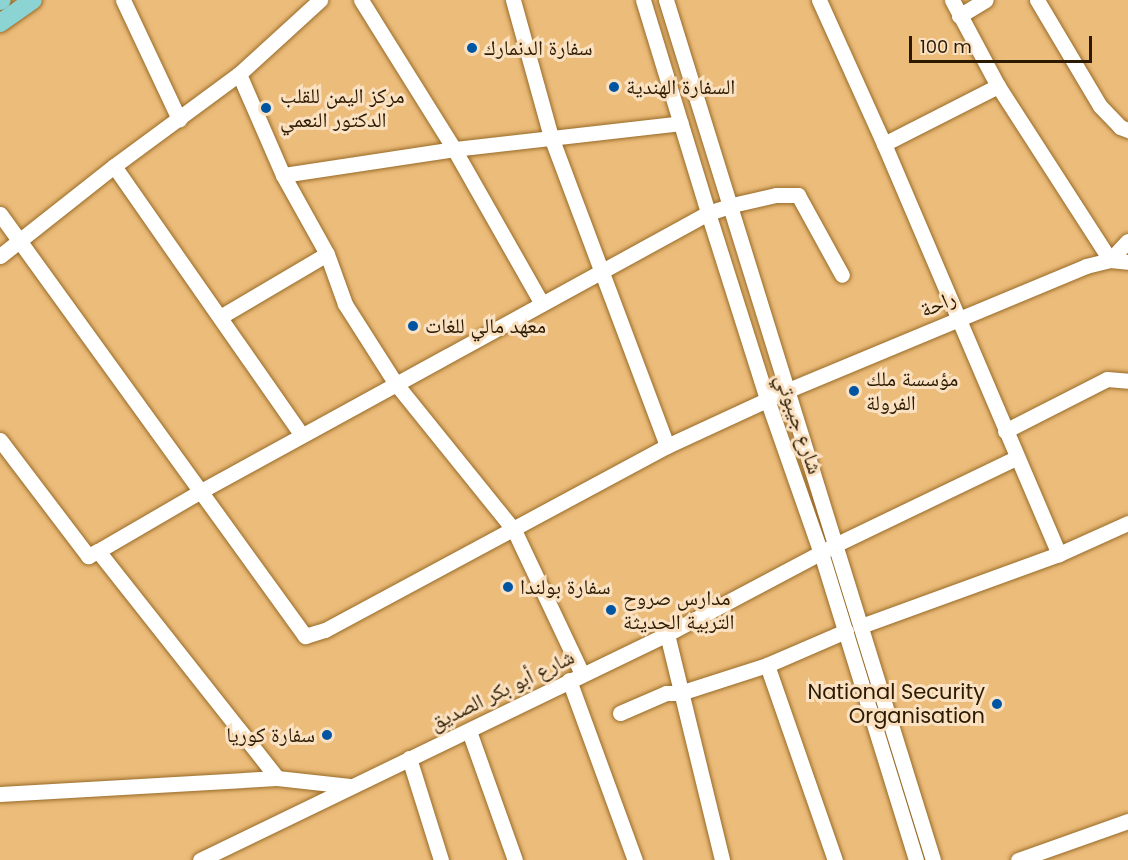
<!DOCTYPE html>
<html>
<head>
<meta charset="utf-8">
<style>
	body { margin:0 }
	#map { position:relative; width:1128px; height:860px; overflow:hidden; background:#ecbc7a; font-family:Poppins,"Noto Naskh Arabic",sans-serif }
	div>[style] { position:absolute }
	.roads { filter:drop-shadow(0 0 2px #986b28) drop-shadow(0 0 2px #986b28) }
	.minor>* { height:15px; margin:-7.5px; padding:0 7.5px; transform-origin:7.5px; border-radius:7.5px; background:#fff }
	.major>* { height:18px; margin:-9px; padding:0 9px; transform-origin:9px; border-radius:9px; background:#8cd4d3 }
	.dots>* { width:16px; height:16px; translate:-50% -50%; box-sizing:border-box; border:3px solid #fae1c2; border-radius:50% }
	span { translate:-50% -50%; white-space:nowrap; text-align:center; line-height:1.15; -webkit-text-stroke:6px #fae1c2; paint-order:stroke }
	.poi-label { font-size:21px; color:#2c1a00 }
	.left { translate:0 -50%; text-align:left }
	.right { translate:-100% -50%; text-align:right }
	.street-label { font-size:21px; color:#2c1a00 }
	.scale { position:absolute; left:909px; top:36px; width:183px; height:27px; box-sizing:border-box; border:3px solid #2c1a00; border-top:0; padding-left:8px; font-size:18px; line-height:21px; white-space:nowrap; color:#2c1a00; -webkit-text-stroke:4px #fae1c2; paint-order:stroke }
</style>
</head>
<body>
<div id="map">
	<div class="roads">
		<div class="minor">
			<i style="left:123px;top:0;width:132px;rotate:64.8deg"></i>
			<i style="left:361px;top:0;width:176px;rotate:58deg"></i>
			<i style="left:454px;top:149px;width:178px;rotate:60.4deg"></i>
			<i style="left:513px;top:0;width:142px;rotate:74.5deg"></i>
			<i style="left:551px;top:137px;width:330px;rotate:69.4deg"></i>
			<i style="left:643px;top:0;width:223px;rotate:73deg"></i>
			<i style="left:708px;top:213px;width:195px;rotate:72.4deg"></i>
			<i style="left:767px;top:399px;width:163px;rotate:70.7deg"></i>
			<i style="left:821px;top:553px;width:321px;rotate:72.8deg"></i>
			<i style="left:666px;top:0;width:900px;rotate:72.75deg"></i>
			<i style="left:819px;top:0;width:158px;rotate:65.7deg"></i>
			<i style="left:884px;top:144px;width:446px;rotate:66.9deg"></i>
			<i style="left:952px;top:0;width:98px;rotate:61.9deg"></i>
			<i style="left:998px;top:86px;width:207px;rotate:57.2deg"></i>
			<i style="left:1110px;top:260px;width:26px;rotate:-47deg"></i>
			<i style="left:1037px;top:0;width:123px;rotate:59.3deg"></i>
			<i style="left:1100px;top:106px;width:29px;rotate:46deg"></i>
			<i style="left:1120px;top:127px;width:9px;rotate:21deg"></i>
			<i style="left:959px;top:16px;width:31px;rotate:-31deg"></i>
			<i style="left:239px;top:74px;width:110px;rotate:66.5deg"></i>
			<i style="left:283px;top:175px;width:90px;rotate:60.9deg"></i>
			<i style="left:327px;top:254px;width:53px;rotate:70.2deg"></i>
			<i style="left:345px;top:304px;width:95px;rotate:57.5deg"></i>
			<i style="left:396px;top:384px;width:188px;rotate:51.1deg"></i>
			<i style="left:514px;top:530px;width:159px;rotate:64.7deg"></i>
			<i style="left:884px;top:144px;width:128px;rotate:-27deg"></i>
			<i style="left:114px;top:166px;width:328px;rotate:55.1deg"></i>
			<i style="left:283px;top:175px;width:173px;rotate:-8.6deg"></i>
			<i style="left:454px;top:149px;width:228px;rotate:-6.5deg"></i>
			<i style="left:0;top:214px;width:521px;rotate:54.14deg"></i>
			<i style="left:305px;top:636px;width:21px;rotate:-17deg"></i>
			<i style="left:325px;top:630px;width:388px;rotate:-28.3deg"></i>
			<i style="left:667px;top:446px;width:131px;rotate:-24.8deg"></i>
			<i style="left:786px;top:391px;width:325px;rotate:-22.6deg"></i>
			<i style="left:1086px;top:266px;width:25px;rotate:-14deg"></i>
			<i style="left:1110px;top:260px;width:18px;rotate:6deg"></i>
			<i style="left:0;top:256px;width:145px;rotate:-38.3deg"></i>
			<i style="left:114px;top:166px;width:155px;rotate:-36.4deg"></i>
			<i style="left:239px;top:74px;width:110px;rotate:-42.4deg"></i>
			<i style="left:220px;top:317px;width:124px;rotate:-30.5deg"></i>
			<i style="left:1005px;top:431px;width:114px;rotate:-27deg"></i>
			<i style="left:1107px;top:379px;width:21px;rotate:5deg"></i>
			<i style="left:0;top:440px;width:146px;rotate:52.8deg"></i>
			<i style="left:88px;top:556px;width:11px;rotate:-27deg"></i>
			<i style="left:98px;top:551px;width:289px;rotate:51.7deg"></i>
			<i style="left:98px;top:551px;width:119px;rotate:-30.2deg"></i>
			<i style="left:201px;top:491px;width:578px;rotate:-28.74deg"></i>
			<i style="left:708px;top:213px;width:25px;rotate:-18deg"></i>
			<i style="left:732px;top:205px;width:45px;rotate:-12.8deg"></i>
			<i style="left:776px;top:195px;width:22px"></i>
			<i style="left:798px;top:195px;width:91px;rotate:61.2deg"></i>
			<i style="left:861px;top:626px;width:211px;rotate:-20deg"></i>
			<i style="left:1059px;top:554px;width:76px;rotate:-24.2deg"></i>
			<i style="left:667px;top:634px;width:233px;rotate:76.3deg"></i>
			<i style="left:767px;top:665px;width:207px;rotate:70.8deg"></i>
			<i style="left:569px;top:680px;width:192px;rotate:69.9deg"></i>
			<i style="left:620px;top:713px;width:50px;rotate:-23.5deg"></i>
			<i style="left:666px;top:693px;width:14px"></i>
			<i style="left:680px;top:693px;width:91px;rotate:-17.8deg"></i>
			<i style="left:767px;top:665px;width:86px;rotate:-23.3deg"></i>
			<i style="left:469px;top:731px;width:137px;rotate:70.4deg"></i>
			<i style="left:409px;top:758px;width:107px;rotate:72.6deg"></i>
			<i style="left:0;top:794px;width:277px;rotate:-3.3deg"></i>
			<i style="left:277px;top:778px;width:73px;rotate:6.3deg"></i>
			<i style="left:200px;top:860px;width:519px;rotate:-25.82deg"></i>
			<i style="left:667px;top:634px;width:192px;rotate:-27.9deg"></i>
			<i style="left:837px;top:544px;width:199px;rotate:-25.7deg"></i>
			<i style="left:1018px;top:860px;width:117px;rotate:-19.5deg"></i>
		</div>
		<div class="major">
			<i style="left:0;top:1px;width:2px;rotate:-27deg"></i>
			<i style="left:0;top:23px;width:40px;rotate:-34.9deg"></i>
		</div>
	</div>
	<div class="dots">
		<i style="left:472px;top:48px;background:#0055a3"></i>
		<i style="left:614px;top:87px;background:#0055a3"></i>
		<i style="left:266px;top:108px;background:#0055a3"></i>
		<i style="left:413px;top:326px;background:#0055a3"></i>
		<i style="left:854px;top:391px;background:#0055a3"></i>
		<i style="left:508px;top:587px;background:#0055a3"></i>
		<i style="left:611px;top:610px;background:#0055a3"></i>
		<i style="left:997px;top:704px;background:#0055a3"></i>
		<i style="left:327px;top:735px;background:#0055a3"></i>
	</div>
	<div class="poi-label">
		<span class="left" style="left:484px;top:48px">سفارة الدنمارك</span>
		<span class="left" style="left:626px;top:87px">السفارة الهندية</span>
		<span class="left" style="left:280px;top:108px">مركز اليمن للقلب<br>الدكتور النعمي</span>
		<span class="left" style="left:425px;top:326px">معهد مالي للغات</span>
		<span class="left" style="left:866px;top:391px">مؤسسة ملك<br>الفرولة</span>
		<span class="left" style="left:520px;top:587px">سفارة بولندا</span>
		<span class="left" style="left:623px;top:610px">مدارس صروح<br>التربية الحديثة</span>
		<span class="right" style="left:985px;top:704px">National Security<br>Organisation</span>
		<span class="right" style="left:315px;top:735px">سفارة كوريا</span>
	</div>
	<div class="street-label">
		<span style="left:938px;top:304px;rotate:-23deg">راحة</span>
		<span style="left:799px;top:424px;rotate:71deg">شارع جيبوتي</span>
		<span style="left:502px;top:690px;rotate:-26deg">شارع أبو بكر الصديق</span>
	</div>
	<div class="scale">100 m</div>
</div>
</body>
</html>
